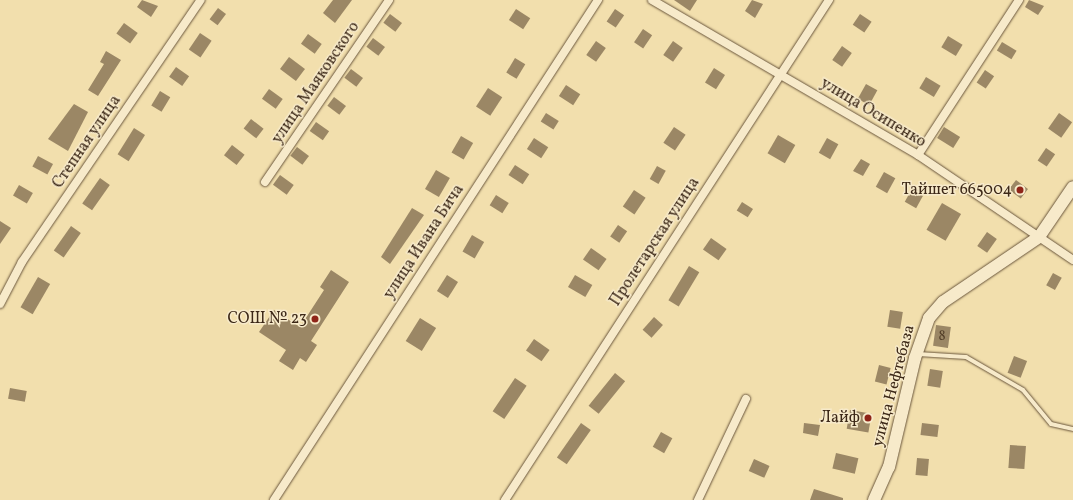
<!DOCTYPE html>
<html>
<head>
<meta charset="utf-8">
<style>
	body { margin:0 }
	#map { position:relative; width:1073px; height:500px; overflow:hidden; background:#f2dfad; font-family:Vollkorn,serif }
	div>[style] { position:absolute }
	.building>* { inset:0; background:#9b8765; transform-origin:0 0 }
	.roads { filter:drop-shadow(0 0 1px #6a563c) drop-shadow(0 0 1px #6a563c) }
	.lane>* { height:4px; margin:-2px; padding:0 2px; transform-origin:2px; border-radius:2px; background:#f7eaca }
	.street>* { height:8px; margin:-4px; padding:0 4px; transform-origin:4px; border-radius:4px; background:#f7eaca }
	.secondary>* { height:12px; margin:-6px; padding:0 6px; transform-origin:6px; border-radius:6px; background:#f7eaca }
	.dots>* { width:11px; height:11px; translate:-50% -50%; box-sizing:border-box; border:2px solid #f7eaca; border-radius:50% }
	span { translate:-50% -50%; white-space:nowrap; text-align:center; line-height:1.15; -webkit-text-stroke:3px #f7eaca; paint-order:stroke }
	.number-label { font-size:14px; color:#54402a }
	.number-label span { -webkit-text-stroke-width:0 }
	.street-label { font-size:16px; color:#3c2817 }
	.poi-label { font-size:16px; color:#3c2817 }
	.right { translate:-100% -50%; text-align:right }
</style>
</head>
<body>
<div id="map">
	<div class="building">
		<i style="clip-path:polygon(142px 0,158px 6px,151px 17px,137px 7px)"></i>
		<i style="clip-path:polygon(333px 0,352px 0,335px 23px,323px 13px)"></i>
		<i style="clip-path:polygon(674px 0,697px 0,690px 11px)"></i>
		<i style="clip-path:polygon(752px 0,763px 4px,755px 18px,745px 11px)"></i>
		<i style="clip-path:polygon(1029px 0,1044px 6px,1038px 15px,1025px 7px)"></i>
		<i style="left:218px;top:8px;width:10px;height:14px;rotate:37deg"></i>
		<i style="left:516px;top:9px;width:17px;height:13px;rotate:33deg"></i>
		<i style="left:615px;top:9px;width:11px;height:15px;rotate:34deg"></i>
		<i style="left:390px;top:14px;width:15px;height:11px;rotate:37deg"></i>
		<i style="left:860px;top:14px;width:14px;height:13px;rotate:34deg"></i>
		<i style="left:124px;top:23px;width:17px;height:13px;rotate:36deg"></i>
		<i style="left:643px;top:29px;width:11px;height:16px;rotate:34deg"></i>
		<i style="left:200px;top:33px;width:14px;height:20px;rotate:34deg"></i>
		<i style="left:308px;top:34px;width:17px;height:12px;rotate:36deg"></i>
		<i style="left:948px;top:36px;width:17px;height:13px;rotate:31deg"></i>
		<i style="left:373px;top:38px;width:15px;height:11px;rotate:37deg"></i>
		<i style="left:596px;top:41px;width:12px;height:17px;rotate:35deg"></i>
		<i style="left:673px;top:41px;width:12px;height:17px;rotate:35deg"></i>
		<i style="left:1002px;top:42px;width:17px;height:10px;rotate:31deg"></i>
		<i style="left:842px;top:46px;width:12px;height:17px;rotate:35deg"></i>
		<i style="clip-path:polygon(106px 51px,121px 60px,98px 96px,88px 90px,104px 64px,100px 62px)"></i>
		<i style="left:289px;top:57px;width:20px;height:15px;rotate:37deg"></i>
		<i style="left:515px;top:58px;width:12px;height:17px;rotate:31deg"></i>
		<i style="left:176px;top:67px;width:16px;height:12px;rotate:35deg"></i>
		<i style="left:714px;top:68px;width:13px;height:17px;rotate:32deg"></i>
		<i style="left:351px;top:69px;width:15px;height:11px;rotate:37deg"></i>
		<i style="left:985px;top:70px;width:11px;height:15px;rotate:34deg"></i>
		<i style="left:926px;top:77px;width:17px;height:13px;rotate:31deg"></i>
		<i style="left:866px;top:84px;width:13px;height:17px;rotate:29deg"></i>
		<i style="left:566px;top:85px;width:17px;height:13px;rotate:33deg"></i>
		<i style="left:488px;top:88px;width:17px;height:22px;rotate:33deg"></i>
		<i style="left:269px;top:89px;width:17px;height:12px;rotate:36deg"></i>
		<i style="left:160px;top:91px;width:12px;height:17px;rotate:31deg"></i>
		<i style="left:334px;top:97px;width:15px;height:11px;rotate:37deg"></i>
		<i style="clip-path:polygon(74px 104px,88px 112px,68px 151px,48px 139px)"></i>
		<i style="left:546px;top:113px;width:15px;height:10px;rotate:32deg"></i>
		<i style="left:1059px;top:113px;width:16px;height:19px;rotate:35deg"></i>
		<i style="left:251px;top:119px;width:16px;height:12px;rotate:38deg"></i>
		<i style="left:316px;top:122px;width:16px;height:11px;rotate:35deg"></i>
		<i style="left:674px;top:127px;width:14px;height:19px;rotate:34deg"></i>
		<i style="left:944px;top:127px;width:19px;height:13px;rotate:32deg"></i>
		<i style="left:134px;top:128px;width:13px;height:31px;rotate:32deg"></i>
		<i style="left:778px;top:135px;width:20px;height:21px;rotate:30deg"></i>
		<i style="left:461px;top:136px;width:14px;height:19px;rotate:30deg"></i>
		<i style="left:534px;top:138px;width:17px;height:13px;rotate:33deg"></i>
		<i style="left:827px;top:138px;width:13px;height:17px;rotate:29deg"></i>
		<i style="left:232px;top:145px;width:16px;height:13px;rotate:38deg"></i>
		<i style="left:297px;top:147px;width:15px;height:11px;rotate:37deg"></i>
		<i style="left:1046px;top:148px;width:11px;height:15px;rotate:34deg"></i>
		<i style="left:38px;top:156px;width:17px;height:12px;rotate:28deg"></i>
		<i style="clip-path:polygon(861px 159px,870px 164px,863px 176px,853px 171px)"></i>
		<i style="left:515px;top:165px;width:17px;height:12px;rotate:33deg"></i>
		<i style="left:657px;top:166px;width:10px;height:15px;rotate:29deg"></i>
		<i style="left:436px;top:170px;width:16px;height:22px;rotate:30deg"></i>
		<i style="left:884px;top:172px;width:13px;height:17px;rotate:29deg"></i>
		<i style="left:280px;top:175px;width:17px;height:12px;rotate:36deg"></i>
		<i style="left:100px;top:178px;width:12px;height:31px;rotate:35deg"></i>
		<i style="left:1016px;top:180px;width:15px;height:12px;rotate:37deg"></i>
		<i style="left:19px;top:185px;width:16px;height:12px;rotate:30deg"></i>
		<i style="left:913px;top:187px;width:13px;height:17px;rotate:29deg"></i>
		<i style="left:634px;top:190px;width:14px;height:20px;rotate:34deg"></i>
		<i style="left:496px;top:195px;width:15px;height:12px;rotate:32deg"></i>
		<i style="left:742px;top:202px;width:13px;height:10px;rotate:32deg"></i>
		<i style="left:942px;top:203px;width:22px;height:31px;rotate:30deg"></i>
		<i style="clip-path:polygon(412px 208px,424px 215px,390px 264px,381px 257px)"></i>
		<i style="clip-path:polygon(0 221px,11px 228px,0 244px)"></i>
		<i style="left:618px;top:225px;width:11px;height:14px;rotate:34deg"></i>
		<i style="left:71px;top:226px;width:12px;height:30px;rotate:35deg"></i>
		<i style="left:987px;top:232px;width:12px;height:17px;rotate:35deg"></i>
		<i style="left:472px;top:235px;width:14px;height:19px;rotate:30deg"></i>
		<i style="left:711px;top:238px;width:19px;height:14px;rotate:35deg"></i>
		<i style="left:591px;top:248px;width:19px;height:14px;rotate:35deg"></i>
		<i style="left:689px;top:266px;width:12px;height:40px;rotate:31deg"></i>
		<i style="clip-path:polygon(331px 270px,349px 282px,311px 341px,317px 345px,306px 362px,300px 358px,293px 370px,279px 361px,286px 350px,259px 332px,274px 310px,300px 327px,324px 290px,320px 287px)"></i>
		<i style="left:1053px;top:273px;width:10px;height:14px;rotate:29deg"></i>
		<i style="left:447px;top:275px;width:13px;height:19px;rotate:32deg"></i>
		<i style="left:575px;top:275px;width:20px;height:14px;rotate:30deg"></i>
		<i style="left:38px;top:277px;width:14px;height:35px;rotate:30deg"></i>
		<i style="left:890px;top:310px;width:13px;height:17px;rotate:9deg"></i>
		<i style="left:654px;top:317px;width:12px;height:17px;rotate:42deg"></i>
		<i style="left:420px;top:318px;width:19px;height:27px;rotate:32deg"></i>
		<i style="left:936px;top:325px;width:15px;height:21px;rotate:8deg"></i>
		<i style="left:534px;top:339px;width:19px;height:14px;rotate:35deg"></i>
		<i style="left:1014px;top:356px;width:14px;height:18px;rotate:21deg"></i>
		<i style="left:879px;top:365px;width:12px;height:17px;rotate:14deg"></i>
		<i style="left:930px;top:369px;width:13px;height:17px;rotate:9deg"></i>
		<i style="left:615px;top:373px;width:13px;height:42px;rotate:39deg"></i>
		<i style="left:515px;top:378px;width:14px;height:40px;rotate:34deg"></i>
		<i style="left:10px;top:388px;width:17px;height:11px;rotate:10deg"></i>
		<i style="left:850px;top:410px;width:22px;height:19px;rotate:10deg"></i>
		<i style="left:581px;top:423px;width:12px;height:42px;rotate:35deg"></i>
		<i style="clip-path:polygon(804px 423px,820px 425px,818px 436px,803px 433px)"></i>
		<i style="left:922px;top:423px;width:17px;height:12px;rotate:7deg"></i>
		<i style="left:661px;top:432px;width:13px;height:17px;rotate:29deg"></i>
		<i style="left:1010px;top:445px;width:16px;height:23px;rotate:4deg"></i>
		<i style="left:836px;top:453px;width:23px;height:16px;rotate:13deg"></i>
		<i style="left:917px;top:458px;width:12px;height:17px;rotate:5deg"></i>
		<i style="left:754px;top:459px;width:17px;height:13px;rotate:24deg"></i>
		<i style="clip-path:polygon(814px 489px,843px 498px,843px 500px,810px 500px)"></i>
	</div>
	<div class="roads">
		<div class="lane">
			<i style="left:918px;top:354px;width:48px;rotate:3.6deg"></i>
			<i style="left:966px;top:357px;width:66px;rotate:30.1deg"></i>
			<i style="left:1023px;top:390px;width:44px;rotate:50.5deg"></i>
			<i style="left:1051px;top:424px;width:23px;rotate:13deg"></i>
		</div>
		<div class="street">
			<i style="left:652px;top:0;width:308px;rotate:30.2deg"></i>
			<i style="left:918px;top:155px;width:187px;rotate:34.1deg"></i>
			<i style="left:918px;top:155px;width:185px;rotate:-56.9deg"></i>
			<i style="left:265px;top:182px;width:220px;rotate:-55.7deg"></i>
			<i style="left:0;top:304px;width:47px;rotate:-62.4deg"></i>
			<i style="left:22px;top:262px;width:317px;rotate:-55.7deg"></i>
			<i style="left:274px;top:500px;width:596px;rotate:-57.06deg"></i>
			<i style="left:505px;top:500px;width:596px;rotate:-57.06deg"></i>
			<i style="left:698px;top:500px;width:112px;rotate:-64.6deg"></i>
		</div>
		<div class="secondary">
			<i style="left:874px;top:500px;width:36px;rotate:-66deg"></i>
			<i style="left:889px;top:467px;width:112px;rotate:-76.6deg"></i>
			<i style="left:915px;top:358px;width:42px;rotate:-70.7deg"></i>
			<i style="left:929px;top:318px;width:21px;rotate:-49deg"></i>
			<i style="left:943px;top:302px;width:116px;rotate:-34.1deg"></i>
			<i style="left:1039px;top:237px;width:60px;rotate:-55.8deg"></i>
		</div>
	</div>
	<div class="dots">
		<i style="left:1020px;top:190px;background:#8f2418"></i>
		<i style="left:315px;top:319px;background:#8f2418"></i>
		<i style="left:868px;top:418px;background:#8f2418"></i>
	</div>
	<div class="number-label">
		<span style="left:942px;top:337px">8</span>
	</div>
	<div class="street-label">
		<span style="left:316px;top:83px;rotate:-56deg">улица Маяковского</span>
		<span style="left:873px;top:113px;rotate:31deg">улица Осипенко</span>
		<span style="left:87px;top:142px;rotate:-56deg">Степная улица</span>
		<span style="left:424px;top:242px;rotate:-57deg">улица Ивана Бича</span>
		<span style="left:655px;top:242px;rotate:-57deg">Пролетарская улица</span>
		<span style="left:894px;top:386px;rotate:-75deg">улица Нефтебаза</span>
	</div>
	<div class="poi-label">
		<span class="right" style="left:1012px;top:190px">Тайшет 665004</span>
		<span class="right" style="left:307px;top:319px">СОШ № 23</span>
		<span class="right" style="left:860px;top:418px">Лайф</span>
	</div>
</div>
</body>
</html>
